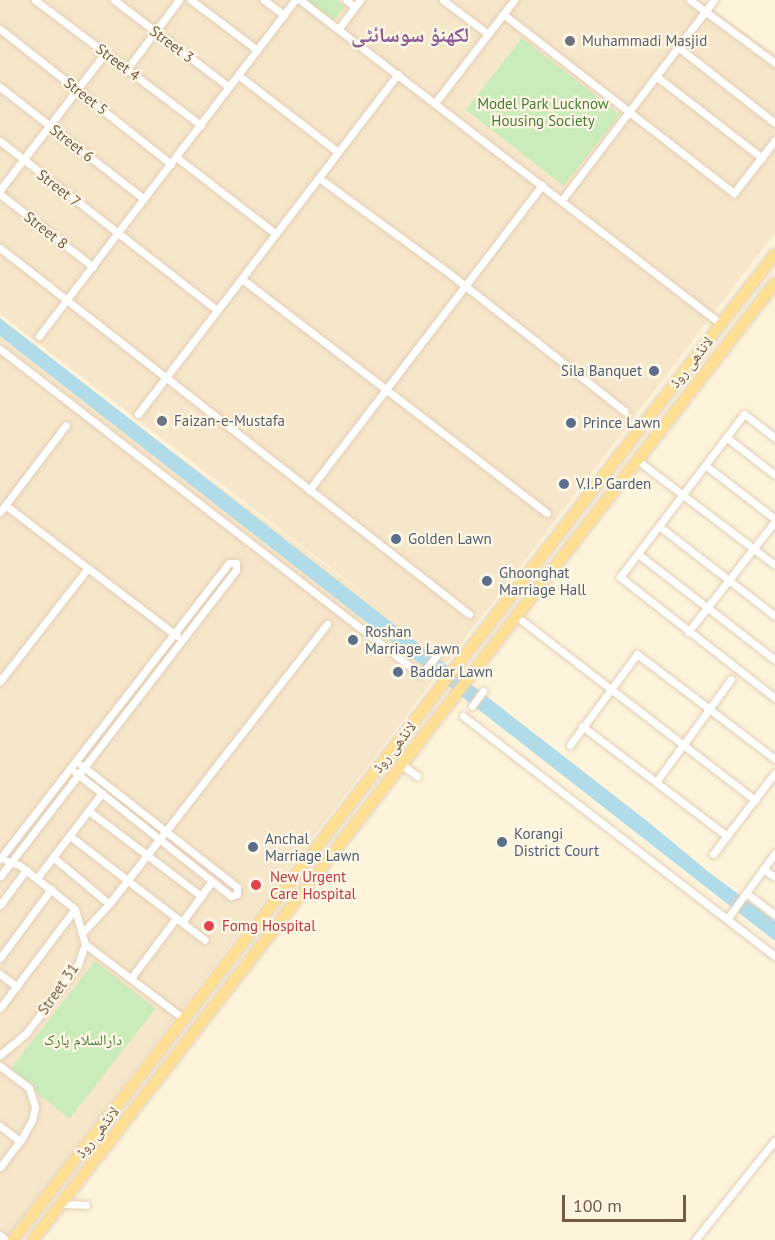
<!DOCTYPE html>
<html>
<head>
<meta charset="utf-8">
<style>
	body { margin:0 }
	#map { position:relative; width:775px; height:1240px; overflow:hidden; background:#fef4dc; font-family:"PT Sans","Noto Naskh Arabic",sans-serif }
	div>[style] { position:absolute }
	.residential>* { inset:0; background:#f6e6ca }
	.green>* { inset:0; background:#caecba; transform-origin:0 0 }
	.water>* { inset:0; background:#b0dbe9 }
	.roads { filter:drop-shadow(0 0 2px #e2d0b8) drop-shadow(0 0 2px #e2d0b8) }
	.minor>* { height:7px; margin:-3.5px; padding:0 3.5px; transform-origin:3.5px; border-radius:3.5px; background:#fff }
	.primary>* { height:10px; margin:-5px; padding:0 5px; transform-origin:5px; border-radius:5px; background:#ffe093 }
	.dots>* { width:16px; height:16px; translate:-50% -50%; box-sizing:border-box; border:3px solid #fff7e5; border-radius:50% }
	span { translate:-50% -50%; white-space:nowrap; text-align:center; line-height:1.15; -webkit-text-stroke:4.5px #fff7e5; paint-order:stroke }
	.worship-label { font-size:15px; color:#5b616d }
	.left { translate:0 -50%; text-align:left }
	.street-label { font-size:15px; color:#755a44 }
	.park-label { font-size:15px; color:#487c3a }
	.service-label { font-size:15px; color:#4e5e75 }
	.right { translate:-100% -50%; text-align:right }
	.health-label { font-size:15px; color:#be3a42 }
	.district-label { font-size:21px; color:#8b5e99; font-weight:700 }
	.scale { position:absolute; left:562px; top:1195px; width:124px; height:27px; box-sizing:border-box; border:3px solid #755a44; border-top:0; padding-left:8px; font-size:18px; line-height:21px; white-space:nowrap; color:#755a44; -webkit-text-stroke:4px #fff7e5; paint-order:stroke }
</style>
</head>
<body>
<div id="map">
	<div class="residential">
		<i style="clip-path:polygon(0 0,700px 0,775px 54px,775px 233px,5px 1240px,0 1240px,0 323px,389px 613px,0 314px)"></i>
	</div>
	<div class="green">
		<i style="clip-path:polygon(306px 0,337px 0,345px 6px,334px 21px)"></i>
		<i style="left:522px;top:38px;width:124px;height:91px;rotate:38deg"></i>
		<i style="left:95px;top:961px;width:77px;height:140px;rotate:38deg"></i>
	</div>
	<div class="water">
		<i style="clip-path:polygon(0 318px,647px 821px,710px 873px,775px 921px,775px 941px,0 336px)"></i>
	</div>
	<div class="roads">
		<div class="minor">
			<i style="left:35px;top:0;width:208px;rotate:37deg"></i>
			<i style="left:114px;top:0;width:144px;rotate:37.1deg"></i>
			<i style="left:191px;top:0;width:83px;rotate:37.1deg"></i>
			<i style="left:264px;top:0;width:25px;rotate:37deg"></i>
			<i style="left:300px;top:0;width:531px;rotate:37.58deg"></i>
			<i style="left:346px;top:0;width:11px;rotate:38deg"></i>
			<i style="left:443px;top:0;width:56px;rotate:37.1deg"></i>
			<i style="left:690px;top:0;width:106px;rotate:36.5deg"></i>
			<i style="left:503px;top:14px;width:292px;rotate:37.8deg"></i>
			<i style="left:734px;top:193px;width:67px;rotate:-52.3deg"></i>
			<i style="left:339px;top:28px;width:35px;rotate:-53deg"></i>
			<i style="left:0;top:29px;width:218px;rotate:38.3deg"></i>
			<i style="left:678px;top:47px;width:123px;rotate:38.1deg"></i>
			<i style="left:127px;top:69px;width:86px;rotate:-53deg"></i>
			<i style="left:238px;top:75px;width:126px;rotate:37.6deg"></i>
			<i style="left:656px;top:76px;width:134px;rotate:37.7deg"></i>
			<i style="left:0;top:87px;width:182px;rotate:37.9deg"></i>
			<i style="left:435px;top:103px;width:130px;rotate:-52.5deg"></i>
			<i style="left:0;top:141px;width:275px;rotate:37.9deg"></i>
			<i style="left:176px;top:157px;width:126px;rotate:37.6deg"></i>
			<i style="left:319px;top:178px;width:162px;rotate:36.2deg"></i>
			<i style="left:450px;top:274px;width:222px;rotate:38.1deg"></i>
			<i style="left:0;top:190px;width:173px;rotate:-52.5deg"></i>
			<i style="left:0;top:194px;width:118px;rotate:38.1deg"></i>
			<i style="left:562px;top:200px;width:251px;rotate:-52.8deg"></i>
			<i style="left:0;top:248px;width:595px;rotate:37.97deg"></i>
			<i style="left:242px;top:279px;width:384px;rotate:37.5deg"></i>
			<i style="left:39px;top:336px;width:422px;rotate:-52.7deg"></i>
			<i style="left:0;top:349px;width:532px;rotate:37.75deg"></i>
			<i style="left:138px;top:414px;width:428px;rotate:-52.6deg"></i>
			<i style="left:726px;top:437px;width:62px;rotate:37.8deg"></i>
			<i style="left:775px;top:438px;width:39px;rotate:-142deg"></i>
			<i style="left:744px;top:414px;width:205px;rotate:127.3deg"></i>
			<i style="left:620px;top:577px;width:197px;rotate:38deg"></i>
			<i style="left:637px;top:460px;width:173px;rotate:37.3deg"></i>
			<i style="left:705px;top:465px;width:88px;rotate:37.6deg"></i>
			<i style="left:309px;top:490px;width:384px;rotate:-52.6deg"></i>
			<i style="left:5px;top:505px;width:216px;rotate:37.3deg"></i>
			<i style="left:0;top:512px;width:109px;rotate:-52.8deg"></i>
			<i style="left:659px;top:526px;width:147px;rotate:37.8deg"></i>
			<i style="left:638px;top:554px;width:173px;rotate:37.7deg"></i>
			<i style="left:516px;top:616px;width:302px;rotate:37.6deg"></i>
			<i style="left:688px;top:632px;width:141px;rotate:-51.9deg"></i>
			<i style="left:426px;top:669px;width:18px;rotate:-52deg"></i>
			<i style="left:0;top:681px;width:143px;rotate:-52.1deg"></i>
			<i style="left:472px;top:706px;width:19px;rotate:-54deg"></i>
			<i style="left:463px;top:716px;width:394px;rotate:37.6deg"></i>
			<i style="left:582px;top:726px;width:182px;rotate:37.2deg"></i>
			<i style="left:570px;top:745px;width:113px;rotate:-53.6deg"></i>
			<i style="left:637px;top:654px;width:173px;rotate:37.3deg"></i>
			<i style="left:401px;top:764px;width:20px;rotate:37deg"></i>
			<i style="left:75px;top:772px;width:199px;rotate:38.5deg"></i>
			<i style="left:231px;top:896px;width:6px;rotate:-18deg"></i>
			<i style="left:237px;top:894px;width:7px;rotate:-90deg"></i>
			<i style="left:237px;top:887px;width:198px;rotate:-142deg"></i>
			<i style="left:656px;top:782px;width:127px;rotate:-53.9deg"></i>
			<i style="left:89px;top:811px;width:141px;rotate:37.2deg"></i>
			<i style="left:70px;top:836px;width:170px;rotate:37.6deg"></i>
			<i style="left:775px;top:853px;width:49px;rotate:125.9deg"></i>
			<i style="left:746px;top:893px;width:36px;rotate:37deg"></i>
			<i style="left:713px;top:854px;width:102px;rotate:-52.6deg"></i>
			<i style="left:53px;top:857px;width:73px;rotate:40deg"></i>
			<i style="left:0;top:859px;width:374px;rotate:-52.3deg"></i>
			<i style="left:229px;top:563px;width:7px"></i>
			<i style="left:236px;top:563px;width:7px;rotate:90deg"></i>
			<i style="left:236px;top:570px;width:386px;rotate:127.6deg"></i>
			<i style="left:763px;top:869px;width:14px;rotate:34deg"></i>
			<i style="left:37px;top:878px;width:107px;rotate:-52.6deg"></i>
			<i style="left:0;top:905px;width:44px;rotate:-53.4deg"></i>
			<i style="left:727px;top:919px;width:32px;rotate:-54deg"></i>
			<i style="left:182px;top:922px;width:51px;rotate:-53.8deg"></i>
			<i style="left:83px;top:932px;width:38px;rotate:-47deg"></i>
			<i style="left:109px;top:904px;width:355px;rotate:-52.1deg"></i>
			<i style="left:85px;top:944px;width:124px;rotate:37.1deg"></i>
			<i style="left:0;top:958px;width:86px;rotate:-53.5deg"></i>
			<i style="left:0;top:974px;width:21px;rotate:37deg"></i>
			<i style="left:131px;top:978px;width:75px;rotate:-53.1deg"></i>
			<i style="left:0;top:1008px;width:124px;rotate:-52.9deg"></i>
			<i style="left:0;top:1055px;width:35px;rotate:-40deg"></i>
			<i style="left:27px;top:1032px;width:84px;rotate:-52.7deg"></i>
			<i style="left:78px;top:965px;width:22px;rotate:-72deg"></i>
			<i style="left:85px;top:944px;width:36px;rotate:-106deg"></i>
			<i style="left:75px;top:909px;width:71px;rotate:-141.8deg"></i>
			<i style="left:19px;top:865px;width:13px;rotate:-162deg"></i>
			<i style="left:0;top:1066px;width:36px;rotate:37deg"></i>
			<i style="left:29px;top:1088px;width:20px;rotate:72deg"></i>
			<i style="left:35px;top:1107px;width:13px;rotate:103deg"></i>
			<i style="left:32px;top:1120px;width:21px;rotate:119deg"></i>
			<i style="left:22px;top:1138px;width:36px;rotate:127deg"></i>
			<i style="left:0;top:1126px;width:25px;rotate:37deg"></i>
			<i style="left:61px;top:1204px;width:25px;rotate:2deg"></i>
			<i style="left:0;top:1235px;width:8px;rotate:40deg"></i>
			<i style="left:695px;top:1240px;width:128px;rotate:-51.3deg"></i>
		</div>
		<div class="primary">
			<i style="left:13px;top:1240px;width:1246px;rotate:-52.3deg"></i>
			<i style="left:33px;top:1240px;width:1211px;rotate:-52.21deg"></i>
		</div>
	</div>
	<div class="dots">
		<i style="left:570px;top:41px;background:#6b7280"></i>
		<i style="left:654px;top:371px;background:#5c6f8a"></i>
		<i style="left:162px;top:421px;background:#6b7280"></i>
		<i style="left:571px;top:423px;background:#5c6f8a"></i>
		<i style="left:564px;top:484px;background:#5c6f8a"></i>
		<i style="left:396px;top:539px;background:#5c6f8a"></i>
		<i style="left:487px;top:581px;background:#5c6f8a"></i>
		<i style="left:353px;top:640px;background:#5c6f8a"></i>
		<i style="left:398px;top:672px;background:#5c6f8a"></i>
		<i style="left:502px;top:842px;background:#5c6f8a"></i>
		<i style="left:253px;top:847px;background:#5c6f8a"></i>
		<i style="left:256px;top:885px;background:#e0444e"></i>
		<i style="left:209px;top:926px;background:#e0444e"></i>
	</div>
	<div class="worship-label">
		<span class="left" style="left:582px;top:41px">Muhammadi Masjid</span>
		<span class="left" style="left:174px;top:421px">Faizan-e-Mustafa</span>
	</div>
	<div class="street-label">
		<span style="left:172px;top:44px;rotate:37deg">Street 3</span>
		<span style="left:118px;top:62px;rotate:37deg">Street 4</span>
		<span style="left:86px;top:96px;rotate:38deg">Street 5</span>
		<span style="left:72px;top:143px;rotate:38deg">Street 6</span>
		<span style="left:59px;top:188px;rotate:38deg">Street 7</span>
		<span style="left:46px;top:230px;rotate:38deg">Street 8</span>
		<span style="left:691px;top:362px;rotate:-52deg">لانڈھی روڈ</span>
		<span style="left:394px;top:747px;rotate:-52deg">لانڈھی روڈ</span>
		<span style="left:58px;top:989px;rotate:-55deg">Street 31</span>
		<span style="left:97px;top:1132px;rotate:-52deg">لانڈھی روڈ</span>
	</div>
	<div class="park-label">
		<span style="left:543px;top:112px">Model Park Lucknow<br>Housing Society</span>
		<span style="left:83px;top:1040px">دارالسلام پارک</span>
	</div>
	<div class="service-label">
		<span class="right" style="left:642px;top:371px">Sila Banquet</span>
		<span class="left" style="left:583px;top:423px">Prince Lawn</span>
		<span class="left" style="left:576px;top:484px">V.I.P Garden</span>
		<span class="left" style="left:408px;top:539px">Golden Lawn</span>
		<span class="left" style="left:499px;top:581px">Ghoonghat<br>Marriage Hall</span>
		<span class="left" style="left:365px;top:640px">Roshan<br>Marriage Lawn</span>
		<span class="left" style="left:410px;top:672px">Baddar Lawn</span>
		<span class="left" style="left:514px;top:842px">Korangi<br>District Court</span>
		<span class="left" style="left:265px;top:847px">Anchal<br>Marriage Lawn</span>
	</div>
	<div class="health-label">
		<span class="left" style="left:270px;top:885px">New Urgent<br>Care Hospital</span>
		<span class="left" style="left:222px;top:926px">Fomg Hospital</span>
	</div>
	<div class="district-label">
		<span style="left:410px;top:35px">لکھنؤ سوسائٹی</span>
	</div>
	<div class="scale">100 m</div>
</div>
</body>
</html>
